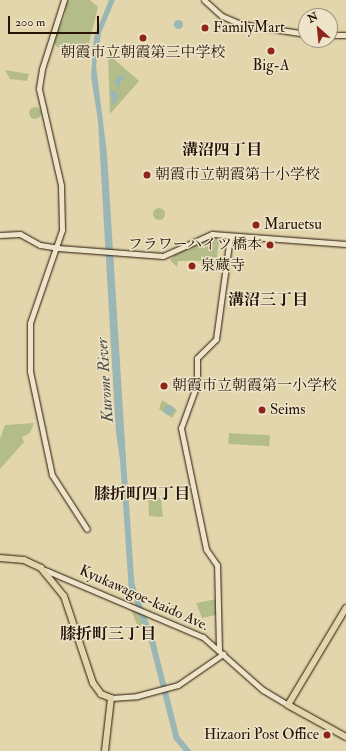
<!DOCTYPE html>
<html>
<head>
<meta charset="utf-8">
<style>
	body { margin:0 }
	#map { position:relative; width:346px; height:751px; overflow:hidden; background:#e3d6ac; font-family:"IM FELL Double Pica","Noto Serif JP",serif }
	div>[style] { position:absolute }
	.green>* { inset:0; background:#b4bd89; transform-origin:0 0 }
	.round { border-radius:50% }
	.water>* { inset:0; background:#9ab6b5 }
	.river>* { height:5.5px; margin:-2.75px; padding:0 2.75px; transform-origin:2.75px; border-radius:2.75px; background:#9ab6b5 }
	.roads { filter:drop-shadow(0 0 1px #271406) drop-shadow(0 0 1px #271406) }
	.secondary>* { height:5px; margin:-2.5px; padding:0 2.5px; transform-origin:2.5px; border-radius:2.5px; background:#ede4c9 }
	.primary>* { height:6px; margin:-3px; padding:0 3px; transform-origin:3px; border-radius:3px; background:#e3d6ac }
	.dots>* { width:11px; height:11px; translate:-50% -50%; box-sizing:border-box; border:2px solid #ede4c9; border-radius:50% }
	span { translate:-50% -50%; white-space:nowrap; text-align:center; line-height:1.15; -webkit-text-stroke:3px #ede4c9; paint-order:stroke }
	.poi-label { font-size:15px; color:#271406 }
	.left { translate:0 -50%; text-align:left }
	.right { translate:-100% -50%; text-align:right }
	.street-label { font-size:15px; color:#271406 }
	.neighbourhood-label { font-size:16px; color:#271406; font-weight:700 }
	.water-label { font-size:16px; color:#4f4d43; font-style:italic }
	.north { position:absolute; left:298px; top:8px; width:40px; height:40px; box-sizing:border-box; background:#ede4c9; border:1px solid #9e917b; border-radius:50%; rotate:333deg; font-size:11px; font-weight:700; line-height:16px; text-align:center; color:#271406 }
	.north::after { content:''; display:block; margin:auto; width:14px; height:18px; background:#8f2418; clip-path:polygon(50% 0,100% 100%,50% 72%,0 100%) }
	.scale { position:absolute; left:8px; top:16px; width:91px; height:18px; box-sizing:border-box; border:2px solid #271406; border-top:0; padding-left:5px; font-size:12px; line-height:14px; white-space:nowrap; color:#271406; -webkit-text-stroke:3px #ede4c9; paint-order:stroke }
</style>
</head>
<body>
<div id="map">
	<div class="green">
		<i style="clip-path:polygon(66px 0,90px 0,98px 7px,87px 51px,57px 47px,53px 41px,65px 16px)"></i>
		<i style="clip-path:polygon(108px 54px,139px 81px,110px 114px)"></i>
		<i style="clip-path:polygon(5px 70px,29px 74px,27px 81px,10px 79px)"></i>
		<i class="round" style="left:29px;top:107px;width:12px;height:12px"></i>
		<i class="round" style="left:153px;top:208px;width:12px;height:12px"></i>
		<i style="clip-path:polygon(209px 236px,220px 236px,215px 270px,205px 269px,206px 261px,178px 261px,177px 267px,170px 260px,181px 248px)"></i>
		<i style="clip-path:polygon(162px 400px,177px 410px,172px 418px,159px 409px)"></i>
		<i style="clip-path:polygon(34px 423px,30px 433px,22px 437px,24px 442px,0 469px,0 439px,5px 425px)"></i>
		<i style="left:229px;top:433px;width:41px;height:11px;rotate:3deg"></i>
		<i style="clip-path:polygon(148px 493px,161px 499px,163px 517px,149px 516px)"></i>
		<i style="clip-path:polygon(217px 599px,216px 615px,202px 618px,196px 603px)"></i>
		<i style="clip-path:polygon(131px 609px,139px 612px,144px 625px,138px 628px)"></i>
	</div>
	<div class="water">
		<i style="clip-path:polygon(109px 0,115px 0,101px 33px,96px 66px,107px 154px,126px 459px,120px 459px,116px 433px,98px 121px,91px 76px,94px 37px)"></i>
		<i class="round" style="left:173.5px;top:19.5px;width:9px;height:9px"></i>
		<i style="clip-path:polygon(122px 74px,125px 78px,120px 82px,119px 89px,114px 81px)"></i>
		<i style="clip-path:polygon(112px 90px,119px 95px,113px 105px,110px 92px)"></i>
		<i class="round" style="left:164px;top:405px;width:10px;height:10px"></i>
	</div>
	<div class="river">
		<i style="left:123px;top:453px;width:132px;rotate:86.1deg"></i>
		<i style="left:132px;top:585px;width:62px;rotate:70.1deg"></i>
		<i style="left:153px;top:643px;width:98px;rotate:75.8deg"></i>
		<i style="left:177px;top:738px;width:17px;rotate:50deg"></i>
	</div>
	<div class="roads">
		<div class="secondary">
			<i style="left:64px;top:0;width:72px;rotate:107.7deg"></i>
			<i style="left:42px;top:69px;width:20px;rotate:99deg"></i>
			<i style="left:39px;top:89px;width:98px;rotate:77.1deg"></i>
			<i style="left:61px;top:185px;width:45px;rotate:88.7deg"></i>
			<i style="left:62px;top:230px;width:98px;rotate:109deg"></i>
			<i style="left:30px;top:323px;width:48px;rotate:90deg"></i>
			<i style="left:30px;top:371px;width:106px;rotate:78.1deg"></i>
			<i style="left:52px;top:475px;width:64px;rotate:57.1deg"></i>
			<i style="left:204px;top:0;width:24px;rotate:42deg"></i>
			<i style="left:222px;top:16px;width:21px;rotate:23deg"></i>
			<i style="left:241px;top:24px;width:66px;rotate:8.7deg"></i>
			<i style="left:330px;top:35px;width:16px"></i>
			<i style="left:0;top:235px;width:20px;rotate:-3deg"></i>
			<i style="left:20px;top:234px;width:23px;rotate:29deg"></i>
			<i style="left:40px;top:245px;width:18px;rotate:9deg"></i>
			<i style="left:58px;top:248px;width:105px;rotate:4.4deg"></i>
			<i style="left:163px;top:256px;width:54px;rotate:-24.2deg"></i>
			<i style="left:212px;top:234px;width:134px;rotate:4.3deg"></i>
			<i style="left:45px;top:570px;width:172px;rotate:23deg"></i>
			<i style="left:203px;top:637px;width:80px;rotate:41.5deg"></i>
			<i style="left:263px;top:690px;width:29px;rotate:31deg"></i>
			<i style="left:219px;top:650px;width:85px;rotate:-91.3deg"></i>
			<i style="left:217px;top:565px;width:19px;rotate:-125deg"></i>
			<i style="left:206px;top:549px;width:124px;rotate:-101.7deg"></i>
			<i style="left:181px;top:428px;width:47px;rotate:-70deg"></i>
			<i style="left:197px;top:384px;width:26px;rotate:-90deg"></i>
			<i style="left:197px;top:358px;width:27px;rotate:-45deg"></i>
			<i style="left:216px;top:339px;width:103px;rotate:-82.2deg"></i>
			<i style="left:111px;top:698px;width:26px;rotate:-4deg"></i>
			<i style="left:137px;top:696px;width:42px;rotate:-15deg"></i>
			<i style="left:178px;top:685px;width:55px;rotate:-34.6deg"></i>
		</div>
		<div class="primary">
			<i style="left:0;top:558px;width:24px;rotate:5deg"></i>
			<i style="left:24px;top:560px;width:19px;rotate:25deg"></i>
			<i style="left:41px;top:568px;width:36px;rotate:51deg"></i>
			<i style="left:64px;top:596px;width:92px;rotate:71.6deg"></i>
			<i style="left:93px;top:683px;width:14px;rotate:54deg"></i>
			<i style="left:101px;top:694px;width:11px;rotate:22deg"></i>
			<i style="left:111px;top:698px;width:53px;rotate:96.5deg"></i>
			<i style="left:346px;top:608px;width:113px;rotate:120.9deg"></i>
			<i style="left:288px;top:705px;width:66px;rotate:28.9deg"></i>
		</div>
	</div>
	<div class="dots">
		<i style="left:205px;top:28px;background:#8f2418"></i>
		<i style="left:143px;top:38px;background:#8f2418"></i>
		<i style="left:271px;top:51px;background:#8f2418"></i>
		<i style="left:147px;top:175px;background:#8f2418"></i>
		<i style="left:256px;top:225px;background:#8f2418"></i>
		<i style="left:270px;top:245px;background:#8f2418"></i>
		<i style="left:192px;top:266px;background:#8f2418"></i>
		<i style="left:164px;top:386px;background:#8f2418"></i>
		<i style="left:262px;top:410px;background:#8f2418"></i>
		<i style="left:327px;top:735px;background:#8f2418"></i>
	</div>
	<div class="poi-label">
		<span class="left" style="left:213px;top:28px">FamilyMart</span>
		<span style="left:143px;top:53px">朝霞市立朝霞第三中学校</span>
		<span style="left:271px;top:66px">Big-A</span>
		<span class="left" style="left:155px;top:175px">朝霞市立朝霞第十小学校</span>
		<span class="left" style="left:264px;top:225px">Maruetsu</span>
		<span class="right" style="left:262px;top:245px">フラワーハイツ橋本</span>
		<span class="left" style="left:200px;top:266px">泉蔵寺</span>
		<span class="left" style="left:172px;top:386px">朝霞市立朝霞第一小学校</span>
		<span class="left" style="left:270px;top:410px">Seims</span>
		<span class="right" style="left:319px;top:735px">Hizaori Post Office</span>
	</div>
	<div class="street-label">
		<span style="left:144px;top:598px;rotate:24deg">Kyukawagoe-kaido Ave.</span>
	</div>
	<div class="neighbourhood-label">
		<span style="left:222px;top:150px">溝沼四丁目</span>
		<span style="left:268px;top:300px">溝沼三丁目</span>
		<span style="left:142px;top:494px">膝折町四丁目</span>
		<span style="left:108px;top:634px">膝折町三丁目</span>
	</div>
	<div class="water-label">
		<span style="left:105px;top:380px;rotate:-94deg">Kurome River</span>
	</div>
	<div class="north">N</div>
	<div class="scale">200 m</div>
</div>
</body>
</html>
